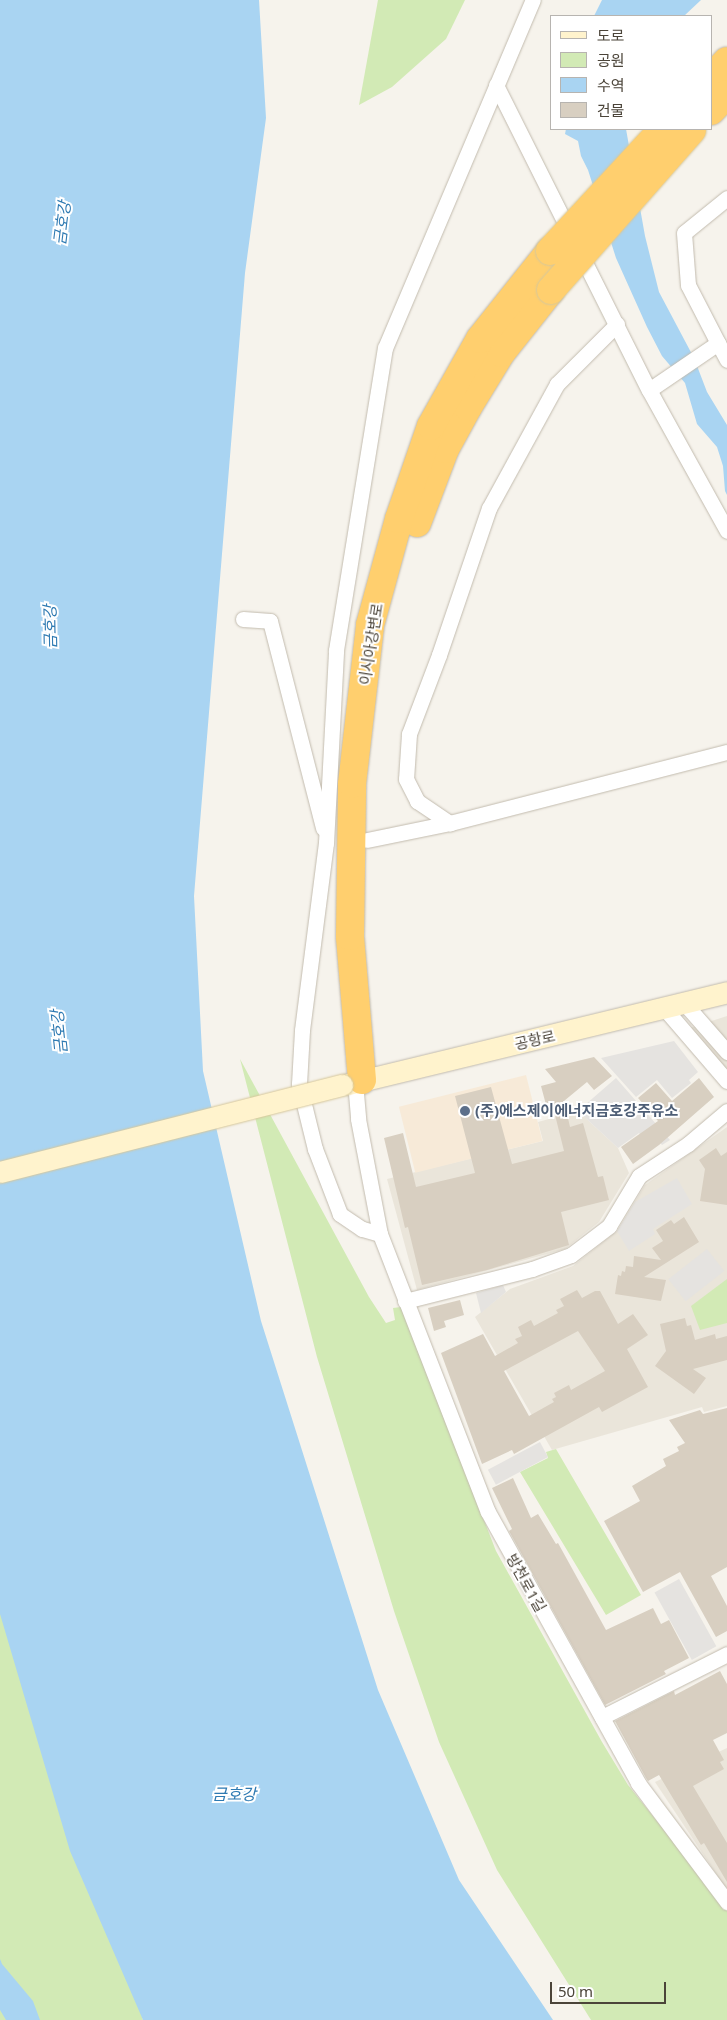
<!DOCTYPE html>
<html>
<head>
<meta charset="utf-8">
<style>
	body { margin:0 }
	#map { position:relative; width:727px; height:2020px; overflow:hidden; background:#f6f3ec; font-family:"Noto Sans","Noto Sans KR",sans-serif }
	div>[style] { position:absolute }
	.residential>* { inset:0; background:#eae5da }
	.commercial>* { inset:0; background:#f7ead8; transform-origin:0 0 }
	.green>* { inset:0; background:#d2eab5 }
	.parking>* { inset:0; background:#e5e3e0; transform-origin:0 0 }
	.water>* { inset:0; background:#a9d4f2 }
	.building>* { inset:0; background:#d8cfc1 }
	.roads { filter:drop-shadow(0 0 1px #c2bbae) drop-shadow(0 0 1px #c2bbae) }
	.street>* { height:15px; margin:-7.5px; padding:0 7.5px; transform-origin:7.5px; border-radius:7.5px; background:#fff }
	.secondary>* { height:21px; margin:-10.5px; padding:0 10.5px; transform-origin:10.5px; border-radius:10.5px; background:#fff3cd }
	.highway>* { height:28px; margin:-14px; padding:0 14px; transform-origin:14px; border-radius:14px; background:#ffcf6e }
	.bridges { filter:drop-shadow(0 0 1px #d6c79b) drop-shadow(0 0 1px #d6c79b) }
	.secondary-bridge>* { height:21px; margin:-10.5px; padding:0 10.5px; transform-origin:10.5px; border-radius:10.5px; background:#fff3cd }
	.highway-bridge>* { height:28px; margin:-14px; padding:0 14px; transform-origin:14px; border-radius:14px; background:#ffcf6e }
	.dots>* { width:14px; height:14px; translate:-50% -50%; box-sizing:border-box; border:2px solid #fff; border-radius:50% }
	span { translate:-50% -50%; white-space:nowrap; text-align:center; line-height:1.15; -webkit-text-stroke:4px #fff; paint-order:stroke }
	.street-label { font-size:15px; color:#4b4439 }
	.service-label { font-size:15px; color:#4e5e75; font-weight:700 }
	.left { translate:0 -50%; text-align:left }
	.water-label { font-size:16px; color:#2e7ab2; font-style:italic }
	.legend { position:absolute; left:550px; top:15px; width:162px; height:115px; box-sizing:border-box; background:#fff; border:1px solid #b7b4b0; margin:0; padding:6px 9px; list-style:none; font-size:15px; color:#4b4439 }
	.legend li { display:flex; align-items:center; gap:10px; height:25px }
	.legend b { width:25px; border:1px solid #b7b4b0 }
	.scale { position:absolute; left:550px; top:1982px; width:116px; height:22px; box-sizing:border-box; border:2px solid #4b4439; border-top:0; padding-left:6px; font-size:15px; line-height:18px; white-space:nowrap; color:#4b4439; -webkit-text-stroke:4px #fff; paint-order:stroke }
</style>
</head>
<body>
<div id="map">
	<div class="residential">
		<i style="clip-path:polygon(727px 1016px,727px 1072px,690px 1028px)"></i>
		<i style="clip-path:polygon(578px 1111px,618px 1148px,629px 1173px,599px 1222px,565px 1249px,417px 1290px,387px 1179px,543px 1141px,538px 1122px)"></i>
		<i style="clip-path:polygon(727px 1127px,727px 1406px,704px 1412px,702px 1407px,552px 1450px,475px 1317px,510px 1289px,573px 1266px,617px 1231px,645px 1185px)"></i>
		<i style="clip-path:polygon(727px 1748px,727px 1890px,655px 1782px)"></i>
	</div>
	<div class="commercial">
		<i style="left:526px;top:1075px;width:68px;height:131px;rotate:76deg"></i>
	</div>
	<div class="green">
		<i style="clip-path:polygon(378px 0,465px 0,446px 39px,392px 87px,359px 105px)"></i>
		<i style="clip-path:polygon(240px 1059px,369px 1297px,386px 1323px,395px 1320px,393px 1308px,401px 1307px,496px 1551px,602px 1742px,628px 1785px,727px 1908px,727px 2020px,591px 2020px,497px 1870px,439px 1742px,394px 1611px,317px 1357px)"></i>
		<i style="clip-path:polygon(727px 1279px,727px 1323px,700px 1330px,691px 1306px)"></i>
		<i style="clip-path:polygon(556px 1449px,641px 1595px,606px 1615px,520px 1472px,548px 1458px,546px 1452px)"></i>
		<i style="clip-path:polygon(0 1569px,143px 2020px,0 2020px)"></i>
	</div>
	<div class="parking">
		<i style="clip-path:polygon(674px 1041px,698px 1072px,689px 1080px,691px 1083px,672px 1098px,657px 1080px,636px 1097px,601px 1058px)"></i>
		<i style="clip-path:polygon(616px 1078px,670px 1140px,662px 1145px,653px 1133px,643px 1138px,639px 1133px,618px 1148px,578px 1111px)"></i>
		<i style="clip-path:polygon(677px 1178px,692px 1204px,653px 1229px,655px 1234px,629px 1251px,617px 1231px,635px 1202px)"></i>
		<i style="left:707px;top:1249px;width:28px;height:49px;rotate:52deg"></i>
		<i style="clip-path:polygon(503px 1285px,506px 1292px,481px 1313px,476px 1293px)"></i>
		<i style="left:540px;top:1442px;width:17px;height:59px;rotate:62deg"></i>
		<i style="left:679px;top:1579px;width:77px;height:28px;rotate:61deg"></i>
	</div>
	<div class="water">
		<i style="clip-path:polygon(0 0,259px 0,266px 118px,245px 273px,194px 896px,203px 1071px,261px 1321px,378px 1690px,459px 1880px,553px 2020px,143px 2020px,70px 1851px,0 1614px)"></i>
		<i style="clip-path:polygon(602px 0,701px 0,684px 16px,594px 16px)"></i>
		<i style="clip-path:polygon(566px 129px,626px 129px,645px 236px,659px 292px,694px 358px,707px 392px,727px 425px,727px 495px,725px 491px,723px 466px,717px 447px,697px 424px,685px 383px,662px 356px,647px 327px,616px 258px,588px 170px,581px 156px,578px 141px,565px 134px)"></i>
		<i style="clip-path:polygon(0 1959px,2px 1964px,33px 2001px,40px 2020px,6px 2020px,0 2010px)"></i>
	</div>
	<div class="building">
		<i style="clip-path:polygon(594px 1057px,612px 1076px,594px 1090px,587px 1082px,564px 1101px,570px 1127px,583px 1123px,598px 1177px,603px 1176px,609px 1200px,561px 1212px,569px 1245px,487px 1270px,422px 1285px,408px 1227px,405px 1228px,384px 1138px,403px 1133px,416px 1187px,475px 1173px,455px 1096px,491px 1087px,512px 1164px,564px 1151px,555px 1115px,549px 1116px,541px 1086px,556px 1082px,545px 1069px)"></i>
		<i style="clip-path:polygon(699px 1078px,714px 1097px,659px 1145px,633px 1164px,621px 1147px,658px 1121px,638px 1098px,656px 1083px,672px 1101px)"></i>
		<i style="clip-path:polygon(716px 1148px,721px 1156px,727px 1152px,727px 1205px,700px 1201px,705px 1169px,699px 1160px)"></i>
		<i style="clip-path:polygon(684px 1217px,699px 1242px,644px 1277px,666px 1280px,661px 1301px,615px 1294px,618px 1275px,621px 1276px,622px 1271px,625px 1272px,626px 1266px,633px 1267px,634px 1256px,661px 1260px,652px 1248px,663px 1241px,656px 1230px,671px 1220px,674px 1224px)"></i>
		<i style="clip-path:polygon(evenodd,577px 1290px,582px 1298px,595px 1291px,600px 1291px,618px 1324px,633px 1314px,648px 1335px,627px 1349px,648px 1387px,602px 1412px,599px 1407px,514px 1454px,512px 1450px,482px 1464px,441px 1353px,483px 1334px,495px 1356px,518px 1343px,515px 1339px,522px 1336px,518px 1327px,531px 1320px,534px 1326px,558px 1313px,556px 1310px,564px 1306px,560px 1299px,577px 1290px,578px 1331px,605px 1371px,571px 1390px,569px 1385px,554px 1393px,556px 1397px,552px 1399px,554px 1402px,529px 1416px,504px 1371px,578px 1331px)"></i>
		<i style="clip-path:polygon(460px 1300px,464px 1315px,444px 1321px,446px 1327px,434px 1331px,428px 1308px)"></i>
		<i style="clip-path:polygon(685px 1318px,687px 1326px,691px 1325px,695px 1340px,715px 1334px,716px 1339px,727px 1336px,727px 1360px,693px 1369px,706px 1378px,694px 1394px,655px 1366px,666px 1351px,660px 1324px)"></i>
		<i style="clip-path:polygon(727px 1408px,727px 1567px,711px 1576px,727px 1606px,727px 1631px,716px 1637px,680px 1572px,643px 1592px,604px 1521px,640px 1501px,632px 1486px,666px 1466px,663px 1459px,679px 1451px,677px 1447px,685px 1443px,669px 1420px,700px 1410px,703px 1414px)"></i>
		<i style="clip-path:polygon(513px 1478px,531px 1518px,538px 1514px,556px 1544px,558px 1543px,606px 1630px,653px 1608px,661px 1624px,669px 1620px,689px 1658px,664px 1671px,666px 1674px,605px 1705px,509px 1531px,512px 1529px,492px 1488px)"></i>
		<i style="clip-path:polygon(720px 1671px,727px 1684px,727px 1733px,713px 1740px,724px 1760px,720px 1762px,724px 1769px,693px 1786px,727px 1843px,727px 1882px,704px 1843px,701px 1845px,659px 1775px,648px 1781px,646px 1778px,615px 1721px,674px 1691px,675px 1695px)"></i>
	</div>
	<div class="roads">
		<div class="street">
			<i style="left:496px;top:85px;width:341px;rotate:63.4deg"></i>
			<i style="left:727px;top:198px;width:55px;rotate:140.9deg"></i>
			<i style="left:684px;top:233px;width:52px;rotate:85.6deg"></i>
			<i style="left:688px;top:285px;width:65px;rotate:62.7deg"></i>
			<i style="left:718px;top:343px;width:83px;rotate:145.7deg"></i>
			<i style="left:649px;top:390px;width:161px;rotate:61deg"></i>
			<i style="left:617px;top:324px;width:85px;rotate:135deg"></i>
			<i style="left:557px;top:384px;width:141px;rotate:118.7deg"></i>
			<i style="left:489px;top:508px;width:155px;rotate:108.8deg"></i>
			<i style="left:439px;top:655px;width:85px;rotate:110.8deg"></i>
			<i style="left:409px;top:734px;width:45px;rotate:93.8deg"></i>
			<i style="left:406px;top:779px;width:25px;rotate:63deg"></i>
			<i style="left:417px;top:801px;width:40px;rotate:34deg"></i>
			<i style="left:450px;top:823px;width:286px;rotate:-14.4deg"></i>
			<i style="left:718px;top:343px;width:19px;rotate:62deg"></i>
			<i style="left:243px;top:619px;width:27px;rotate:4deg"></i>
			<i style="left:270px;top:621px;width:214px;rotate:75.6deg"></i>
			<i style="left:367px;top:840px;width:85px;rotate:-11.6deg"></i>
			<i style="left:685px;top:1004px;width:64px;rotate:48.8deg"></i>
			<i style="left:665px;top:1009px;width:95px;rotate:49.3deg"></i>
			<i style="left:355px;top:1082px;width:37px;rotate:85deg"></i>
			<i style="left:358px;top:1119px;width:117px;rotate:79.2deg"></i>
			<i style="left:380px;top:1234px;width:298px;rotate:68.8deg"></i>
			<i style="left:488px;top:1512px;width:310px;rotate:61deg"></i>
			<i style="left:638px;top:1783px;width:149px;rotate:53.2deg"></i>
			<i style="left:380px;top:1234px;width:19px;rotate:-164deg"></i>
			<i style="left:362px;top:1229px;width:27px;rotate:-146deg"></i>
			<i style="left:340px;top:1214px;width:70px;rotate:-111deg"></i>
			<i style="left:315px;top:1149px;width:67px;rotate:-103.8deg"></i>
			<i style="left:299px;top:1084px;width:54px;rotate:-86.8deg"></i>
			<i style="left:302px;top:1030px;width:189px;rotate:-82.7deg"></i>
			<i style="left:326px;top:843px;width:193px;rotate:-87deg"></i>
			<i style="left:336px;top:650px;width:306px;rotate:-80.8deg"></i>
			<i style="left:385px;top:348px;width:378px;rotate:-67deg"></i>
			<i style="left:405px;top:1301px;width:131px;rotate:-14.1deg"></i>
			<i style="left:532px;top:1269px;width:41px;rotate:-19.7deg"></i>
			<i style="left:571px;top:1255px;width:48px;rotate:-37.3deg"></i>
			<i style="left:609px;top:1226px;width:58px;rotate:-59deg"></i>
			<i style="left:639px;top:1176px;width:59px;rotate:-33.1deg"></i>
			<i style="left:688px;top:1144px;width:51px;rotate:-40.2deg"></i>
			<i style="left:602px;top:1717px;width:140px;rotate:-26.7deg"></i>
		</div>
		<div class="secondary">
			<i style="left:348px;top:1084px;width:390px;rotate:-13.6deg"></i>
		</div>
		<div class="highway">
			<i style="left:711px;top:78px;width:23px;rotate:-47deg"></i>
			<i style="left:711px;top:111px;width:23px;rotate:-47deg"></i>
			<i style="left:417px;top:523px;width:79px;rotate:-69.3deg"></i>
			<i style="left:445px;top:449px;width:48px;rotate:-61.3deg"></i>
			<i style="left:468px;top:407px;width:63px;rotate:-58.6deg"></i>
			<i style="left:501px;top:353px;width:80px;rotate:-51.6deg"></i>
			<i style="left:362px;top:1080px;width:144px;rotate:-94.8deg"></i>
			<i style="left:350px;top:936px;width:152px;rotate:-89.2deg"></i>
			<i style="left:352px;top:784px;width:160px;rotate:-83.5deg"></i>
			<i style="left:370px;top:625px;width:110px;rotate:-74.7deg"></i>
			<i style="left:399px;top:519px;width:98px;rotate:-71deg"></i>
			<i style="left:431px;top:426px;width:100px;rotate:-60.6deg"></i>
			<i style="left:480px;top:339px;width:112px;rotate:-51.5deg"></i>
		</div>
	</div>
	<div class="bridges">
		<div class="secondary-bridge">
			<i style="left:0;top:1172px;width:353px;rotate:-14.3deg"></i>
		</div>
		<div class="highway-bridge">
			<i style="left:550px;top:251px;width:166px;rotate:-47.2deg"></i>
			<i style="left:551px;top:290px;width:213px;rotate:-48.6deg"></i>
		</div>
	</div>
	<div class="dots">
		<i style="left:465px;top:1111px;background:#5c6f8a"></i>
	</div>
	<div class="street-label">
		<span style="left:371px;top:644px;rotate:-81deg">이시아강변로</span>
		<span style="left:535px;top:1040px;rotate:-13deg">공항로</span>
		<span style="left:526px;top:1583px;rotate:61deg">방천로1길</span>
	</div>
	<div class="service-label">
		<span class="left" style="left:475px;top:1111px">(주)에스제이에너지금호강주유소</span>
	</div>
	<div class="water-label">
		<span style="left:62px;top:223px;rotate:-83deg">금호강</span>
		<span style="left:50px;top:627px;rotate:-91deg">금호강</span>
		<span style="left:59px;top:1032px;rotate:-96deg">금호강</span>
		<span style="left:234px;top:1794px">금호강</span>
	</div>
	<ul class="legend">
	<li><b style="height:6px;background:#fff3cd"></b>도로</li>
	<li><b style="height:14px;background:#d2eab5"></b>공원</li>
	<li><b style="height:14px;background:#a9d4f2"></b>수역</li>
	<li><b style="height:14px;background:#d8cfc1"></b>건물</li>
	</ul>
	<div class="scale">50 m</div>
</div>
</body>
</html>
